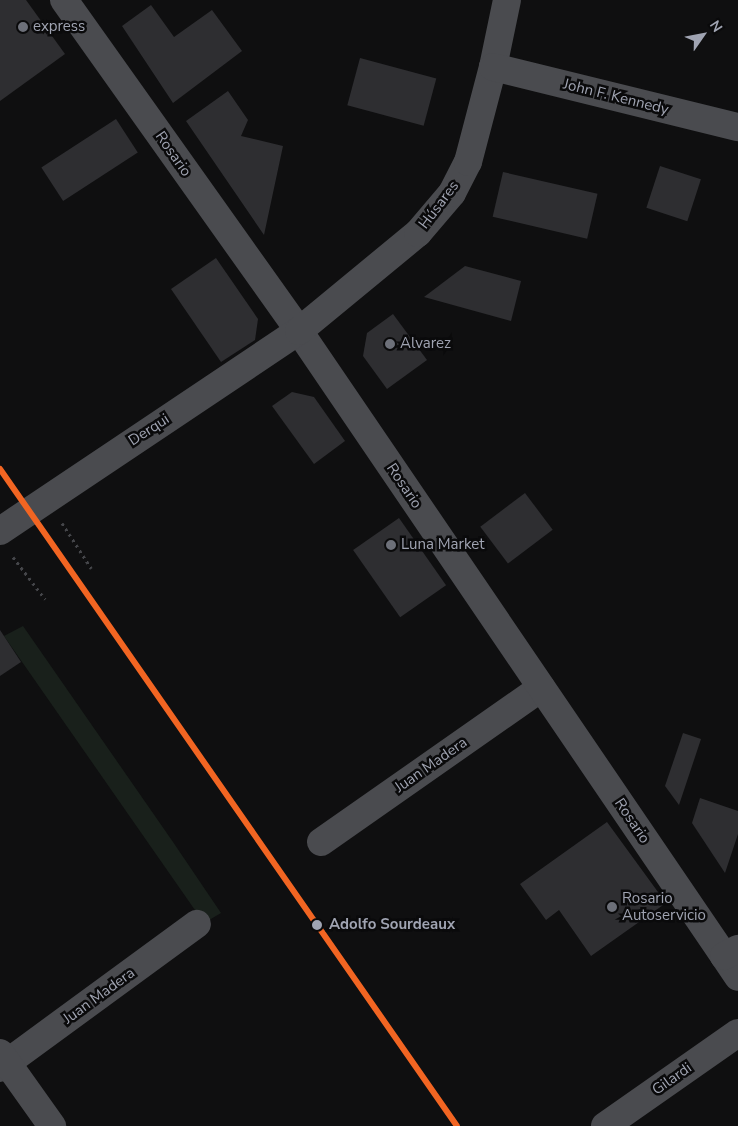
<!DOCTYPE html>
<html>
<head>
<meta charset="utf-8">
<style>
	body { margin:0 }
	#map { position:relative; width:738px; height:1126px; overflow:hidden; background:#0f0f10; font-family:"Nunito Sans",sans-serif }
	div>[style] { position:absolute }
	.green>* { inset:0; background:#19201b }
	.building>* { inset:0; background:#2e2e31; transform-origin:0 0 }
	.path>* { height:3px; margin-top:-1.5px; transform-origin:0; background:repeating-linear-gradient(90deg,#45464a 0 2.5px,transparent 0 6.5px) }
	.minor>* { height:28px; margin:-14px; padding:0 14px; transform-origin:14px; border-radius:14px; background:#4a4b4f }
	.tertiary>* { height:28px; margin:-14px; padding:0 14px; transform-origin:14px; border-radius:14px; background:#4a4b4f }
	.rail-1>* { height:6px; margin:-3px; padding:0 3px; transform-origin:3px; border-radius:3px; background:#f26522 }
	.dots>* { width:14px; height:14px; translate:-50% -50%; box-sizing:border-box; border:2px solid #0a0a0b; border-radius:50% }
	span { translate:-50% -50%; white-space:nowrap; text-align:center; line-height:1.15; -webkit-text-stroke:5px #0a0a0b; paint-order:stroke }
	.poi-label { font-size:15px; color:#a0a4b2 }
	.left { translate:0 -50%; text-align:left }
	.street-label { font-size:15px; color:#a0a4b2 }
	.stop-label { font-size:15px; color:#a0a4b2; font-weight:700 }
	.north { position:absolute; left:678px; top:10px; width:50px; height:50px; -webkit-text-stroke:4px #0a0a0b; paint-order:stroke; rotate:57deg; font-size:14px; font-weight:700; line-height:20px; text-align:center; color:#a0a4b2 }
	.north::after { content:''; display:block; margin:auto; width:18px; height:22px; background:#a0a4b2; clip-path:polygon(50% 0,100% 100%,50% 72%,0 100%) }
</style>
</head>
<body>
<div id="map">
	<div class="green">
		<i style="clip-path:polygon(23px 626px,173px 842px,221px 913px,204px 923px,4px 636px)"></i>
	</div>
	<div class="building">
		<i style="clip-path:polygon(0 0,26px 0,65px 54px,0 101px)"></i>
		<i style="clip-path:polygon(151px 5px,174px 37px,212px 10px,242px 51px,173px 103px,122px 26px)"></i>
		<i style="left:360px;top:58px;width:79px;height:49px;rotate:15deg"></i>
		<i style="clip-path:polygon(228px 91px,248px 120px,241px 136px,283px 146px,264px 235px,186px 121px)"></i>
		<i style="left:116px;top:119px;width:40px;height:89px;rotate:57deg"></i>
		<i style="left:660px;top:166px;width:43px;height:44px;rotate:18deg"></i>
		<i style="left:503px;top:172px;width:97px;height:46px;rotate:13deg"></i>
		<i style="clip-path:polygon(216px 258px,258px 319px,255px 340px,221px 362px,171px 289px)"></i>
		<i style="clip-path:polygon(465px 266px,521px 281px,511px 321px,424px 297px)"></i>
		<i style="clip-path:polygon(393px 314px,427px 360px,387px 389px,363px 356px,367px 333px)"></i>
		<i style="clip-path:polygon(292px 392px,314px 397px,345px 441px,314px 464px,272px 406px)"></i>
		<i style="left:525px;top:493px;width:46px;height:56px;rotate:53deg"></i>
		<i style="left:399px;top:518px;width:82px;height:56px;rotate:55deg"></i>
		<i style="clip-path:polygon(0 630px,21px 662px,0 676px)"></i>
		<i style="clip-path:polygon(683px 733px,701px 739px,679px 805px,665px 786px)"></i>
		<i style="clip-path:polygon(700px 798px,738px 811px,738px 834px,725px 873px,692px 823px)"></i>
		<i style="clip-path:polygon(607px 822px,666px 903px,591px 956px,559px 910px,546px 920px,520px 884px)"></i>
	</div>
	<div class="path">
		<i style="left:62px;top:523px;width:54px;rotate:57.2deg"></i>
		<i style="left:13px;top:557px;width:53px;rotate:52.7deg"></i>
	</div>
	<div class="minor">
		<i style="left:493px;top:67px;width:68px;rotate:-78.2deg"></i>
		<i style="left:321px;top:842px;width:269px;rotate:-35deg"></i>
		<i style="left:724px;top:956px;width:25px;rotate:56deg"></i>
		<i style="left:0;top:1068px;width:244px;rotate:-36.2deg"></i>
		<i style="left:605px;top:1126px;width:162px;rotate:-35deg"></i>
	</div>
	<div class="tertiary">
		<i style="left:64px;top:0;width:406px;rotate:54.6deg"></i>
		<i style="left:299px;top:331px;width:756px;rotate:55.78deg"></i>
		<i style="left:724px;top:956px;width:16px;rotate:-27deg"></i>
		<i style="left:0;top:531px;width:360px;rotate:-33.8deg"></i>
		<i style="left:299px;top:331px;width:154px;rotate:-39.5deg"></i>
		<i style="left:418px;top:233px;width:52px;rotate:-49.6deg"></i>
		<i style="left:452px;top:193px;width:35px;rotate:-63deg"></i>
		<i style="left:468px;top:162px;width:98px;rotate:-75.3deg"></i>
		<i style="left:493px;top:67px;width:252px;rotate:13.8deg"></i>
		<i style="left:0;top:1053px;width:90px;rotate:54.5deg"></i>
	</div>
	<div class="rail-1">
		<i style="left:0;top:469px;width:800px;rotate:55.18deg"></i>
	</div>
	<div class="dots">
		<i style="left:23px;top:27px;background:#6d7079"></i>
		<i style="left:390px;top:344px;background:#6d7079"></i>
		<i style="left:391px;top:545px;background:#6d7079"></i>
		<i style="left:612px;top:907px;background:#6d7079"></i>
		<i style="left:317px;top:925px;background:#a0a4b2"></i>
	</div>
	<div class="poi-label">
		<span class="left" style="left:33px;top:27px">express</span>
		<span class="left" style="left:400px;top:344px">Alvarez</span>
		<span class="left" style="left:401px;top:545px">Luna Market</span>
		<span class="left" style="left:622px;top:907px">Rosario<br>Autoservicio</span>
	</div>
	<div class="street-label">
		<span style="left:616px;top:97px;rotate:14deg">John F. Kennedy</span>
		<span style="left:173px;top:154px;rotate:55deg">Rosario</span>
		<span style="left:439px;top:205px;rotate:-53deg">Húsares</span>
		<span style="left:149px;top:430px;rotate:-33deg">Derqui</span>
		<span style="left:404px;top:486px;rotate:56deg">Rosario</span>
		<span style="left:431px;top:765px;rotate:-35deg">Juan Madera</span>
		<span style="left:632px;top:821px;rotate:56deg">Rosario</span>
		<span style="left:99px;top:996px;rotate:-36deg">Juan Madera</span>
		<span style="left:672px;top:1079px;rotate:-35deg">Gilardi</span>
	</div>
	<div class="stop-label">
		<span class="left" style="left:329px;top:925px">Adolfo Sourdeaux</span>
	</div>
	<div class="north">N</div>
</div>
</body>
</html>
